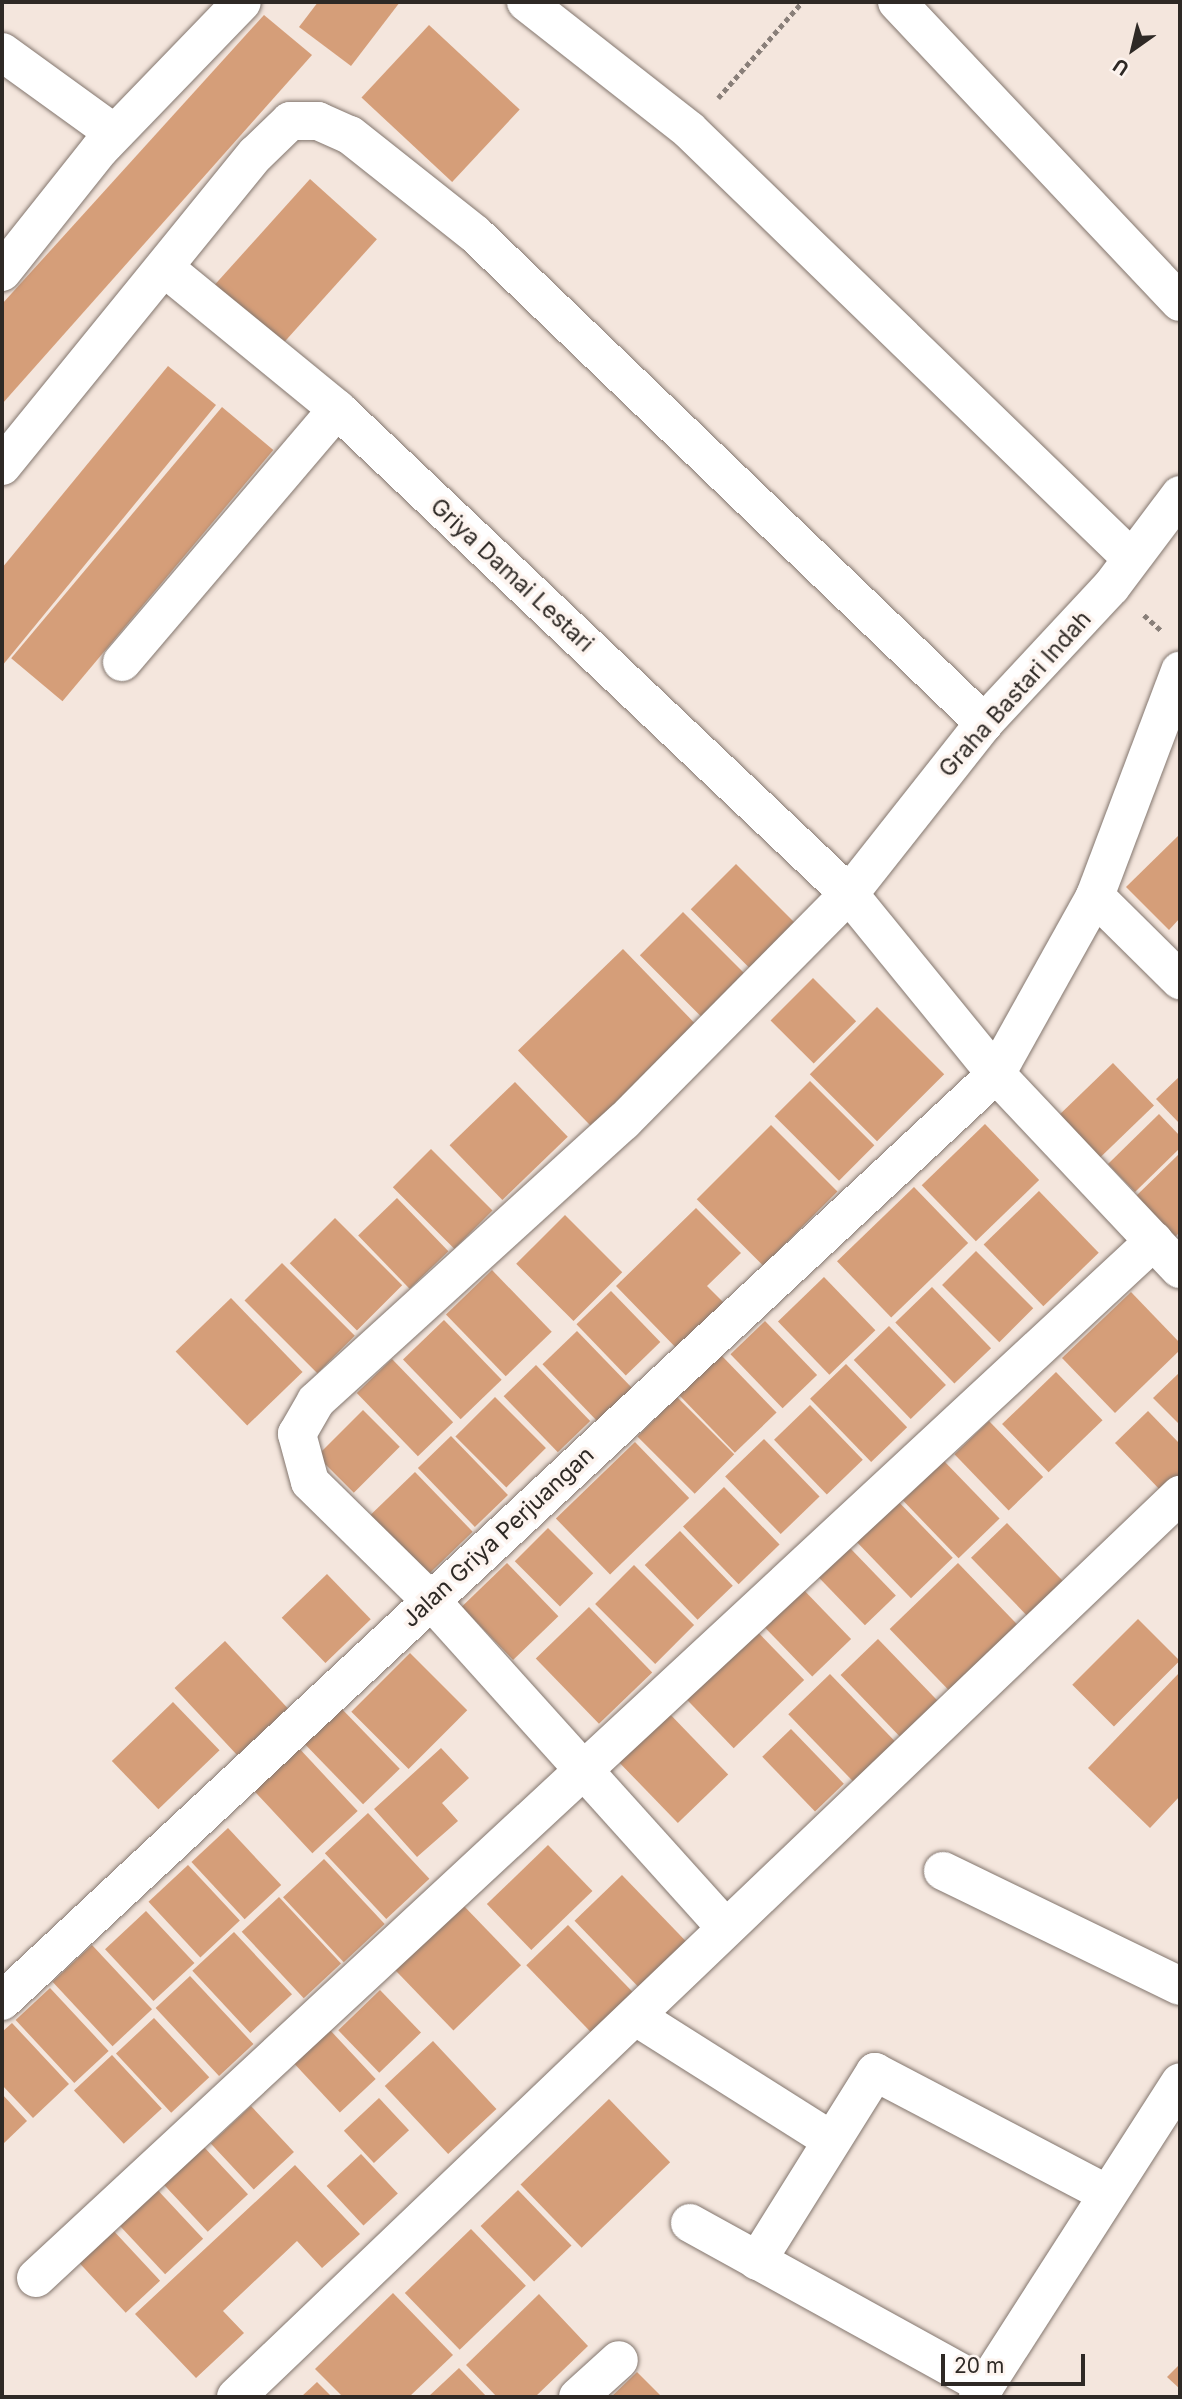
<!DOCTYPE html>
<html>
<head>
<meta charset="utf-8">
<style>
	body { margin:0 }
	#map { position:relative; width:1182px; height:2399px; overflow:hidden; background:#f4e6dd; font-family:Inter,sans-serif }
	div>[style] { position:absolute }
	.building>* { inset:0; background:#d59e79; transform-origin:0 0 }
	.path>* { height:4.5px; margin-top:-2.25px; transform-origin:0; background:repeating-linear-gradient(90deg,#897f79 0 5px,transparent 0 8.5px) }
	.roads { filter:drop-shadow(0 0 2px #83766e) drop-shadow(0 0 2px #83766e) }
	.street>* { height:38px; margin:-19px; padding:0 19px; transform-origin:19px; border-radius:19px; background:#fff }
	span { translate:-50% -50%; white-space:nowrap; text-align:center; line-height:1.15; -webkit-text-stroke:7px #fdf4ef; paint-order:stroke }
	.street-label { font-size:23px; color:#2e2925 }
	.frame { position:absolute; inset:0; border:4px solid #2e2925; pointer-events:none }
	.north { position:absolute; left:1098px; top:14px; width:70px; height:70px; -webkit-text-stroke:5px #fdf4ef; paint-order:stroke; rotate:214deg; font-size:19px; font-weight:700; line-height:28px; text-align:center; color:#2e2925 }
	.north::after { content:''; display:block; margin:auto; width:24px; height:32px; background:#2e2925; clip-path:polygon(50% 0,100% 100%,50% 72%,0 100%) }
	.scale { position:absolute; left:941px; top:2354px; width:144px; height:32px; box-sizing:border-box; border:4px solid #2e2925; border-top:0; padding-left:9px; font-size:21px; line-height:24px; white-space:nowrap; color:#2e2925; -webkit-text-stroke:5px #fdf4ef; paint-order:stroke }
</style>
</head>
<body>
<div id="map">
	<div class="building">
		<i style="clip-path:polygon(318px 2px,400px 2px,351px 66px,299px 27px)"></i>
		<i style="clip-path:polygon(264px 15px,312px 55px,2px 404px,2px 304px)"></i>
		<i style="left:429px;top:25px;width:124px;height:99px;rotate:43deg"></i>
		<i style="left:310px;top:179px;width:90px;height:142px;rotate:42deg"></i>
		<i style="clip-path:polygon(168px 366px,216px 405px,2px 666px,2px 568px)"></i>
		<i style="left:222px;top:407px;width:67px;height:328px;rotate:40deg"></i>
		<i style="clip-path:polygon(1179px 835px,1180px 918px,1169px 930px,1126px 887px)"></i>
		<i style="left:736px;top:864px;width:87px;height:64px;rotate:45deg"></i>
		<i style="left:683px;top:912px;width:87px;height:61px;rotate:45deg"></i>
		<i style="left:623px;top:949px;width:106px;height:146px;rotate:46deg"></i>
		<i style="left:813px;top:978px;width:61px;height:60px;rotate:45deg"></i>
		<i style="left:877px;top:1007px;width:95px;height:95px;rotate:45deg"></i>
		<i style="left:1113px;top:1063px;width:59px;height:81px;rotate:46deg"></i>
		<i style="clip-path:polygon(1180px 1076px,1180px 1124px,1156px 1099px)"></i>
		<i style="left:810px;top:1081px;width:91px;height:50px;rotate:45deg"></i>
		<i style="left:515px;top:1082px;width:76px;height:91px;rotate:46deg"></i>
		<i style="clip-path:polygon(1159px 1114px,1180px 1136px,1180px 1148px,1135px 1192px,1108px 1164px)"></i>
		<i style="left:985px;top:1124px;width:78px;height:88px;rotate:46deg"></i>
		<i style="left:771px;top:1125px;width:94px;height:105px;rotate:45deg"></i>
		<i style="left:431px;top:1149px;width:87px;height:54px;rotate:45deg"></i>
		<i style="clip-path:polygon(1180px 1153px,1180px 1232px,1173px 1239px,1133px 1199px)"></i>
		<i style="left:914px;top:1187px;width:78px;height:107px;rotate:46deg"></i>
		<i style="left:1039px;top:1191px;width:86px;height:77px;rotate:46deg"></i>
		<i style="left:397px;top:1198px;width:74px;height:54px;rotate:46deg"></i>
		<i style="clip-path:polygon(696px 1208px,741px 1253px,707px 1286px,730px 1309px,683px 1355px,616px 1286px)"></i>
		<i style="left:565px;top:1215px;width:81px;height:69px;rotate:45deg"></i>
		<i style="left:335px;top:1218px;width:95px;height:64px;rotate:45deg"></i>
		<i style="left:976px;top:1251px;width:81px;height:48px;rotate:45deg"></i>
		<i style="left:282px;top:1263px;width:103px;height:53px;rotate:45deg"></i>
		<i style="left:492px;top:1270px;width:86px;height:64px;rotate:46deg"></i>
		<i style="left:824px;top:1277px;width:74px;height:64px;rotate:46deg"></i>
		<i style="left:932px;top:1287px;width:85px;height:51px;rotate:46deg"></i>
		<i style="left:611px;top:1291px;width:71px;height:48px;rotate:46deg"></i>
		<i style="clip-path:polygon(1131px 1292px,1180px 1343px,1180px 1350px,1115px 1413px,1062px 1358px)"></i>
		<i style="left:231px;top:1298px;width:103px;height:77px;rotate:46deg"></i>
		<i style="left:444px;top:1320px;width:83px;height:57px;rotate:46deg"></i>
		<i style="left:765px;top:1321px;width:75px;height:48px;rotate:46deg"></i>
		<i style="left:889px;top:1326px;width:82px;height:49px;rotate:46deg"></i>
		<i style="left:577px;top:1331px;width:80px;height:48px;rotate:46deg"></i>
		<i style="left:721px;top:1355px;width:80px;height:58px;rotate:46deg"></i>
		<i style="left:392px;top:1359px;width:88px;height:49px;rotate:46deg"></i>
		<i style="left:846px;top:1364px;width:88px;height:50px;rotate:46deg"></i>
		<i style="left:536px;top:1365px;width:78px;height:45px;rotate:46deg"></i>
		<i style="left:1056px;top:1372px;width:67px;height:75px;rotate:46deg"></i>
		<i style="clip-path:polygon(1180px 1372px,1180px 1425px,1153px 1398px)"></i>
		<i style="left:495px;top:1397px;width:72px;height:56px;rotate:45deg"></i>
		<i style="left:677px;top:1397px;width:81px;height:56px;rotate:45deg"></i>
		<i style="left:810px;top:1405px;width:76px;height:50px;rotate:46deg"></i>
		<i style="left:363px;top:1410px;width:52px;height:65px;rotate:45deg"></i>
		<i style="clip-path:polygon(1148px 1411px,1180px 1444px,1180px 1476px,1163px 1493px,1115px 1443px)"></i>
		<i style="left:989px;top:1421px;width:78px;height:48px;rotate:46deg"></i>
		<i style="left:451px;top:1436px;width:82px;height:46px;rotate:46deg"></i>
		<i style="left:764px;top:1439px;width:80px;height:54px;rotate:46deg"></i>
		<i style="left:635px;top:1442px;width:78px;height:110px;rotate:46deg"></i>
		<i style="left:944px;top:1461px;width:80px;height:57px;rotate:46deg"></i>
		<i style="left:415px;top:1472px;width:83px;height:71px;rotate:46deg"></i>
		<i style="left:724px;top:1487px;width:80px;height:57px;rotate:46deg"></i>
		<i style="left:893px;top:1496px;width:86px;height:58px;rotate:46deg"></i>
		<i style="left:1007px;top:1523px;width:93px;height:50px;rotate:46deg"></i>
		<i style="left:548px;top:1528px;width:64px;height:47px;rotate:45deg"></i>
		<i style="left:680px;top:1531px;width:76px;height:49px;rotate:46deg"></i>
		<i style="left:850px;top:1548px;width:66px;height:43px;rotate:46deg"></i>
		<i style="left:507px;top:1563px;width:74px;height:63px;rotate:46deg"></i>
		<i style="left:958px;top:1563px;width:90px;height:95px;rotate:46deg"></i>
		<i style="left:634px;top:1565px;width:85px;height:55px;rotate:45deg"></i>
		<i style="left:327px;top:1574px;width:63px;height:63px;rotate:46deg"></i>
		<i style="left:799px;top:1585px;width:75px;height:54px;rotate:46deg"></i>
		<i style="left:589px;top:1607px;width:91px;height:74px;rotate:46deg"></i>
		<i style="left:1138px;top:1619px;width:59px;height:93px;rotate:45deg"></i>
		<i style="left:750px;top:1624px;width:78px;height:98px;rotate:46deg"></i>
		<i style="left:878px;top:1639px;width:97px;height:52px;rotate:46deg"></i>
		<i style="left:225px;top:1641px;width:92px;height:69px;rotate:47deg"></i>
		<i style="left:410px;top:1653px;width:81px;height:83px;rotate:45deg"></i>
		<i style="clip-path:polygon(1180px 1672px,1180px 1796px,1150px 1828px,1088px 1768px)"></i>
		<i style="left:830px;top:1674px;width:100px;height:58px;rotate:46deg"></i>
		<i style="left:173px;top:1702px;width:67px;height:85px;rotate:46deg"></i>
		<i style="left:340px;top:1707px;width:86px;height:51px;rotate:46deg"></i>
		<i style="left:665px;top:1709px;width:91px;height:70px;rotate:46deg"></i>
		<i style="left:791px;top:1729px;width:76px;height:40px;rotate:46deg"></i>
		<i style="left:297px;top:1746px;width:89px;height:62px;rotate:47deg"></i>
		<i style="clip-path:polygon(441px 1748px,469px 1778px,442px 1803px,458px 1821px,417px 1857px,374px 1809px)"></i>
		<i style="left:368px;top:1813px;width:90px;height:59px;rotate:47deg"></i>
		<i style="left:228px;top:1828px;width:78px;height:50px;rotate:47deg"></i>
		<i style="left:548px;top:1845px;width:64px;height:85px;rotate:46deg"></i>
		<i style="left:324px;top:1859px;width:89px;height:56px;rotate:47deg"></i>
		<i style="left:188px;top:1865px;width:76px;height:54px;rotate:47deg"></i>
		<i style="left:622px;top:1875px;width:92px;height:66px;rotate:46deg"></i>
		<i style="left:279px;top:1897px;width:91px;height:51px;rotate:47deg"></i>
		<i style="left:462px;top:1904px;width:85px;height:94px;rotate:46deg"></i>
		<i style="left:146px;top:1911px;width:71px;height:56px;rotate:47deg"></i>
		<i style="left:568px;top:1925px;width:99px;height:58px;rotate:46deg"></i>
		<i style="left:234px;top:1932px;width:85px;height:57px;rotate:47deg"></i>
		<i style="left:92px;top:1945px;width:88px;height:54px;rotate:47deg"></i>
		<i style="left:190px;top:1976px;width:93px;height:47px;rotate:47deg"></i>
		<i style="left:50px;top:1988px;width:86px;height:47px;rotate:47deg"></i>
		<i style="left:380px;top:1990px;width:59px;height:58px;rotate:46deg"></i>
		<i style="left:154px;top:2018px;width:81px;height:52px;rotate:47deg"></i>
		<i style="clip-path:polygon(12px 2023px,69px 2084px,33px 2118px,2px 2085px,2px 2032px)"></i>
		<i style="left:330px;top:2030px;width:67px;height:49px;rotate:47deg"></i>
		<i style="left:433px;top:2041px;width:93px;height:66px;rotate:47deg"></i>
		<i style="left:112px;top:2055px;width:73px;height:52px;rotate:47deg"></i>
		<i style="clip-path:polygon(2px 2094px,27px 2121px,2px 2145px)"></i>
		<i style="left:379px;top:2098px;width:44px;height:48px;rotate:47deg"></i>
		<i style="left:609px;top:2099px;width:88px;height:123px;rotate:46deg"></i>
		<i style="left:251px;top:2106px;width:63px;height:55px;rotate:47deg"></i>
		<i style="left:203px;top:2146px;width:66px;height:55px;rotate:47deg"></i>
		<i style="left:361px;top:2154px;width:54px;height:47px;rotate:47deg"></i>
		<i style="clip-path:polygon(295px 2165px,360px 2234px,322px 2268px,297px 2241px,223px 2311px,244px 2333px,196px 2378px,135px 2314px)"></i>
		<i style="left:152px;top:2184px;width:75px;height:52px;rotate:47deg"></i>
		<i style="left:518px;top:2190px;width:77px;height:52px;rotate:46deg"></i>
		<i style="left:111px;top:2228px;width:72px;height:47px;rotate:47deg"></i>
		<i style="left:471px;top:2229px;width:79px;height:92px;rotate:46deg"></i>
		<i style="clip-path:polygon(393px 2293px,453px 2355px,409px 2397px,343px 2397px,315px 2369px)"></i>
		<i style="clip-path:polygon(539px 2294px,588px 2346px,535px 2397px,497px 2397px,466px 2365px)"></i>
		<i style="clip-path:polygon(1180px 2364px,1180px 2389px,1167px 2377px)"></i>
		<i style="clip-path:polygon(459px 2368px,487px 2397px,428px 2397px)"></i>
		<i style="clip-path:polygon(637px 2372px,662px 2397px,611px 2397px)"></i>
		<i style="clip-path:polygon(317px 2382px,332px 2397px,301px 2397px)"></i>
	</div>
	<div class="path">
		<i style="left:718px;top:98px;width:128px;rotate:-48.8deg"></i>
		<i style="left:1144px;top:615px;width:25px;rotate:42deg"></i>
	</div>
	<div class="roads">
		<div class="street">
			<i style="left:526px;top:2px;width:207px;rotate:38.1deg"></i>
			<i style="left:689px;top:130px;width:615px;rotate:44.08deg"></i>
			<i style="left:897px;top:2px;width:412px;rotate:46.7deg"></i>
			<i style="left:2px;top:52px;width:138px;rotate:35.9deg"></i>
			<i style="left:166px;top:269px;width:221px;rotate:39.3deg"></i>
			<i style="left:337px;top:409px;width:705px;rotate:43.45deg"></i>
			<i style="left:849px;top:894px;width:232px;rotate:50.8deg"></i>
			<i style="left:996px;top:1074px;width:268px;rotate:46.7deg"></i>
			<i style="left:2px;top:272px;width:157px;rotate:-51.5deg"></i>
			<i style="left:100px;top:149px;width:204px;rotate:-46deg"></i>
			<i style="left:2px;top:466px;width:402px;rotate:-50.9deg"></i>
			<i style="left:256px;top:154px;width:47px;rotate:-44.1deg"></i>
			<i style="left:290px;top:121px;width:28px"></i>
			<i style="left:318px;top:121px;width:35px;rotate:24deg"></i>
			<i style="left:350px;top:135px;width:159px;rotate:38.4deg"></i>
			<i style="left:475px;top:234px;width:706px;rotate:43.85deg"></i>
			<i style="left:122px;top:662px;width:332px;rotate:-49.6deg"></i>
			<i style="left:1095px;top:896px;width:120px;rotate:44.7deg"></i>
			<i style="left:943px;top:1871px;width:263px;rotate:25.9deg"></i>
			<i style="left:724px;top:1926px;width:439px;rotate:-132deg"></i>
			<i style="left:430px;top:1600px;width:168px;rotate:-135.5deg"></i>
			<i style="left:310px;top:1482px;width:50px;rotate:-105.2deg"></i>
			<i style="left:297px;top:1434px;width:38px;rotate:-60deg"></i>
			<i style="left:316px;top:1401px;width:415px;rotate:-42.3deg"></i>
			<i style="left:623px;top:1122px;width:321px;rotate:-45.3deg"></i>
			<i style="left:849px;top:894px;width:218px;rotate:-51.7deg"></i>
			<i style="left:984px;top:723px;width:186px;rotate:-47deg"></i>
			<i style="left:1111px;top:587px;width:115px;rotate:-53.1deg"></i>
			<i style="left:2px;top:2001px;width:1359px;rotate:-43deg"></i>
			<i style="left:996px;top:1074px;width:204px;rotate:-60.9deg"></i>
			<i style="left:1095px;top:896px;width:241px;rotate:-69.3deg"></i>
			<i style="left:638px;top:2018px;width:228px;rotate:32.3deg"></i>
			<i style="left:690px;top:2223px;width:337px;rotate:28.9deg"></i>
			<i style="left:757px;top:2261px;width:223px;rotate:-58deg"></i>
			<i style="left:875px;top:2072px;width:262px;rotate:27.7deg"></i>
			<i style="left:36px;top:2278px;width:1525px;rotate:-42.85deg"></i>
			<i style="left:236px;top:2397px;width:1306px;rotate:-43.7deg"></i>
			<i style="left:578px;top:2397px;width:55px;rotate:-42.1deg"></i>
			<i style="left:978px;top:2397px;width:374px;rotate:-57.3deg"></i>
		</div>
	</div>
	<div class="street-label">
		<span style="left:512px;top:575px;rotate:43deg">Griya Damai Lestari</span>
		<span style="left:1015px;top:694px;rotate:-48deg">Graha Bastari Indah</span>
		<span style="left:498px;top:1537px;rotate:-43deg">Jalan Griya Perjuangan</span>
	</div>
	<div class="frame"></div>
	<div class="north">U</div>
	<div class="scale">20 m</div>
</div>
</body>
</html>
